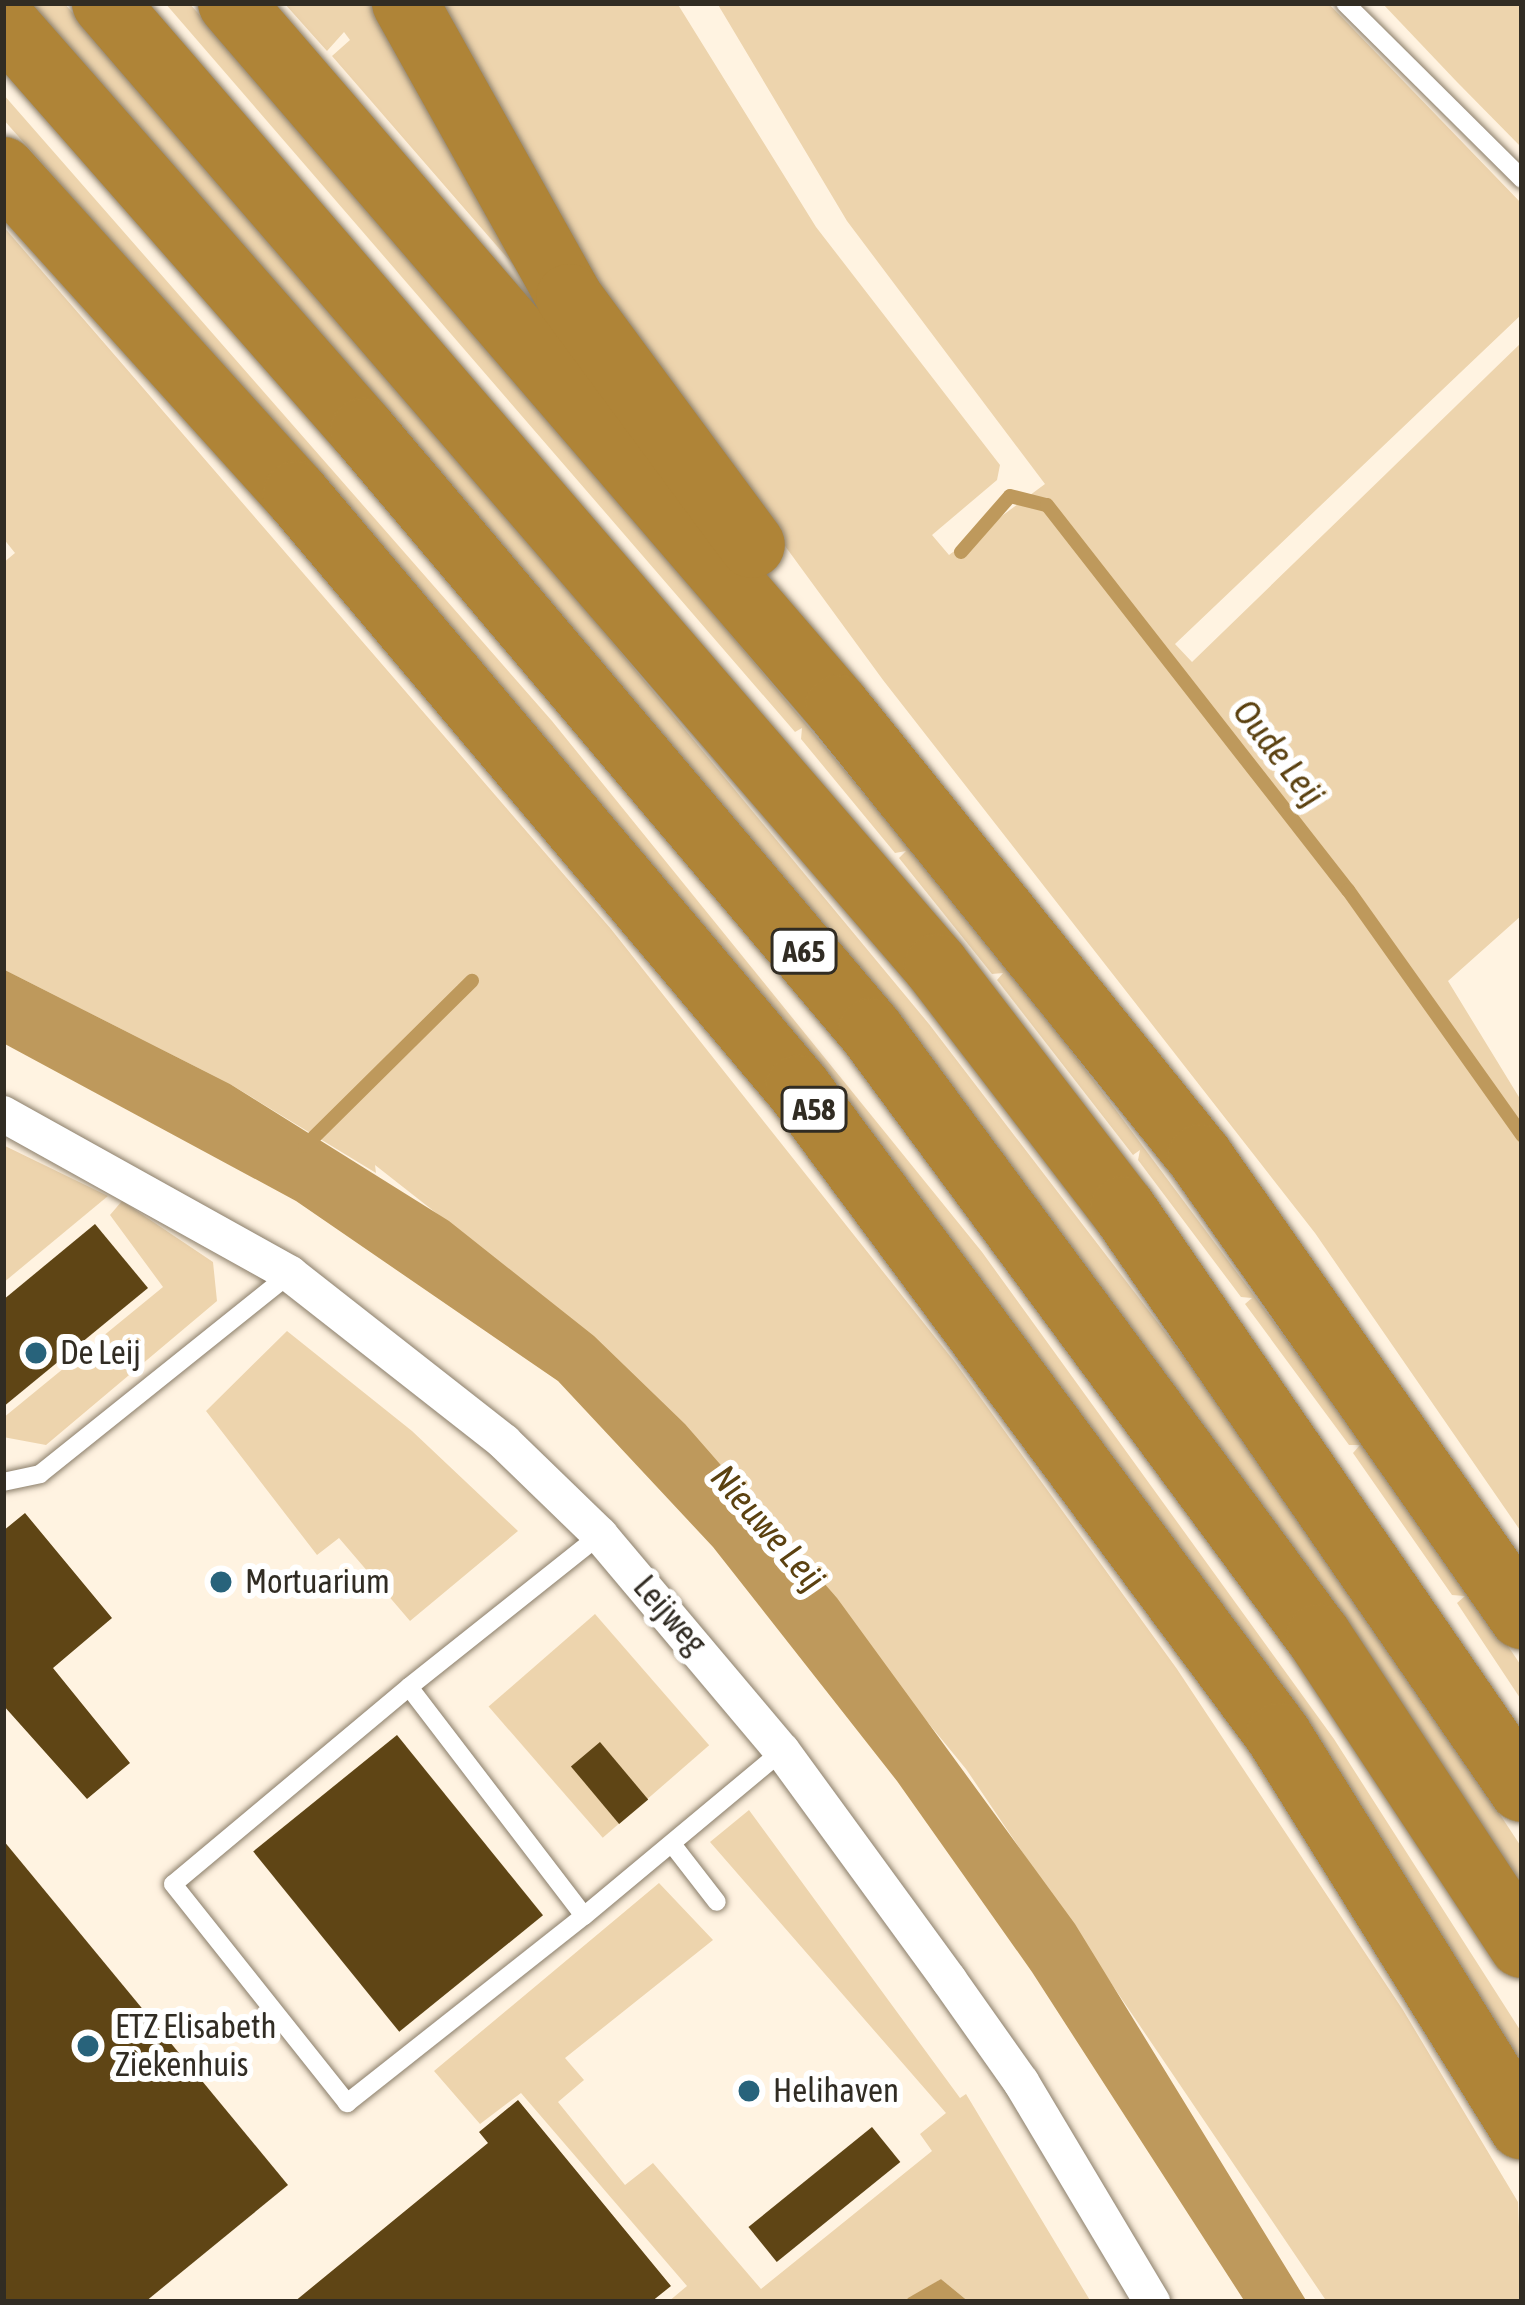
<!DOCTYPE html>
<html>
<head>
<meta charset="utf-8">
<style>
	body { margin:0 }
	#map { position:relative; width:1525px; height:2305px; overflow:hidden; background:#fff3e1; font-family:"Asap Condensed",sans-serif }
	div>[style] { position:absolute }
	.green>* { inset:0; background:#edd4ad; transform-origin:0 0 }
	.water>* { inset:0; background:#be995c }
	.stream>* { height:14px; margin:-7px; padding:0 7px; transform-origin:7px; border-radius:7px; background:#be995c }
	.building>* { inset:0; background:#5f4515; transform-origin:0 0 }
	.roads { filter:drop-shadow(0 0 3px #8b7e6a) drop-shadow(0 0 3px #8b7e6a) }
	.lane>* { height:18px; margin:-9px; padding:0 9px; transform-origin:9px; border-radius:9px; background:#fff }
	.street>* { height:36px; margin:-18px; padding:0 18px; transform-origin:18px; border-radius:18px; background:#fff }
	.highway>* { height:66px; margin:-33px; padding:0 33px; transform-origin:33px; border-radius:33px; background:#af8437 }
	.dots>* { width:33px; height:33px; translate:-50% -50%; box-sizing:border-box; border:6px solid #fff; border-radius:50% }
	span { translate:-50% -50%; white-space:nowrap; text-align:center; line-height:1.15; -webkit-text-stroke:12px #fff; paint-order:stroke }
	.shield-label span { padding:3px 9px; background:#fff; border:3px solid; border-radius:9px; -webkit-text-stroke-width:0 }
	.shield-label { font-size:30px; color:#312c23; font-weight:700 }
	.poi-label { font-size:33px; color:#312c23 }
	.left { translate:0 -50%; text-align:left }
	.street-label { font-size:33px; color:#312c23 }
	.water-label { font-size:36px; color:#5b4110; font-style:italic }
	.frame { position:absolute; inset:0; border:6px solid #312c23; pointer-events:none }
</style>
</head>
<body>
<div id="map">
	<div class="green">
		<i style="clip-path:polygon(25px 3px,64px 3px,377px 358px,929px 1024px,1188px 1362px,1419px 1691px,1522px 1848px,1522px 1893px,1287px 1540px,1053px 1222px)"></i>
		<i style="clip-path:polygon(165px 3px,189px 3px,408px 250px,1004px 960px,1446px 1553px,1522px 1667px,1522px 1701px,1457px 1603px,1465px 1596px,1452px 1595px,1353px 1453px,1360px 1445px,1349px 1445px,1245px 1304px,1252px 1298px,1241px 1297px,1138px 1160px,1140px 1150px,1133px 1155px,997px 980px,1003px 973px,992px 974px,899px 858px,906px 851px,895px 853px,801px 739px,802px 728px,795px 732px)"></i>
		<i style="clip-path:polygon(284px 3px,390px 3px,549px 306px,332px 56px,350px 40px,344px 32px,327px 51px)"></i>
		<i style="clip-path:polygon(439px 3px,677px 3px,816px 227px,1000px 465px,997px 480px,932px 535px,949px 555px,1045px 484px,847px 221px,717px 3px,1328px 3px,1522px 204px,1522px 314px,1175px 644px,1192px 662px,1522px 342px,1522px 915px,1448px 981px,1522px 1102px,1522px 1533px,1315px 1233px,883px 680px,676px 397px,578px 256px)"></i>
		<i style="clip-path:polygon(1382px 3px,1522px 3px,1522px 148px,1457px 82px)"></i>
		<i style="clip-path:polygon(3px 94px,552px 721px,982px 1252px,1334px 1739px,1522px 2033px,1522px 2072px,367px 532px,3px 119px)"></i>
		<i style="clip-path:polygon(3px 226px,611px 929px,954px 1361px,1177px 1669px,1403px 2010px,1518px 2202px,1522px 2302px,1327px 2302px,966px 1769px,696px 1440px,552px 1304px,375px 1165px,376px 1173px,230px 1084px,3px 969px,3px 563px,15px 553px,3px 538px)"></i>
		<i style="clip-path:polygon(3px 1145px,108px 1196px,3px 1283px)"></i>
		<i style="clip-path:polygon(122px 1201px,213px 1262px,217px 1301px,46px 1445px,3px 1437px,3px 1418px,163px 1287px,110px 1215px)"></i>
		<i style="clip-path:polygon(287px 1331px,412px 1431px,518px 1531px,410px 1621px,339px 1538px,317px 1555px,206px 1411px)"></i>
		<i style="left:595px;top:1614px;width:174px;height:141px;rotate:49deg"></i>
		<i style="clip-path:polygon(749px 1810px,960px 2098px,966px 2094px,1091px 2302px,969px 2302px,941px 2279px,905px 2302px,668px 2302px,687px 2286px,521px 2093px,480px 2124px,434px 2071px,659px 1883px,713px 1940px,565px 2058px,584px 2080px,558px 2102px,625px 2185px,653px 2163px,761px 2289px,932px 2151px,920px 2134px,946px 2113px,710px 1842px)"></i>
	</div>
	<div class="water">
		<i style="clip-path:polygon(3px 969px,230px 1084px,449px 1221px,594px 1336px,685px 1424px,837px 1598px,1075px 1924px,1307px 2302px,1245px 2302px,1032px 1972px,897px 1781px,713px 1547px,558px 1381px,296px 1201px,3px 1043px)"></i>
		<i style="clip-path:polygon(941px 2279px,969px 2302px,905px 2302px,908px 2298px)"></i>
	</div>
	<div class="stream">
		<i style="left:961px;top:552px;width:74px;rotate:-48.8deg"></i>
		<i style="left:1010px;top:496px;width:38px;rotate:14deg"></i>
		<i style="left:1047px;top:505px;width:489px;rotate:52deg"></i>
		<i style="left:1348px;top:890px;width:301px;rotate:54.6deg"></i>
		<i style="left:305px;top:1146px;width:235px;rotate:-44.7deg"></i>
	</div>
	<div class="building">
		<i style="clip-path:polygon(95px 1224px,148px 1288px,3px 1407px,3px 1300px)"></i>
		<i style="clip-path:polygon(25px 1513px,112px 1618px,53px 1668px,130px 1763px,87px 1799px,3px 1705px,3px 1531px)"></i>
		<i style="left:397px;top:1735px;width:232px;height:185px;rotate:51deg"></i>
		<i style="left:600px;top:1742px;width:75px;height:38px;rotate:50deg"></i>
		<i style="clip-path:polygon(3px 1840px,288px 2185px,145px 2302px,3px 2302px)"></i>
		<i style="clip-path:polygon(518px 2100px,671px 2286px,651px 2302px,294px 2302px,488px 2143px,479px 2132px)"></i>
		<i style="left:872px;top:2127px;width:45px;height:159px;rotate:51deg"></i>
	</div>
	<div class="roads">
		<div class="lane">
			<i style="left:1345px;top:3px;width:250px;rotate:44.8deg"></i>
			<i style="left:3px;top:1482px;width:38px;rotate:-12deg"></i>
			<i style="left:40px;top:1474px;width:320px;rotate:-38.7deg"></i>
			<i style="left:600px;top:1535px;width:244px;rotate:141.5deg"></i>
			<i style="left:409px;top:1687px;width:288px;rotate:52.6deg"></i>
			<i style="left:584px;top:1916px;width:258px;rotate:-39.8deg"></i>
			<i style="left:409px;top:1687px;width:307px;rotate:140.1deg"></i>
			<i style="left:173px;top:1884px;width:280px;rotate:51.5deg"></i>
			<i style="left:347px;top:2103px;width:302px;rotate:-38.3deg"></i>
			<i style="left:672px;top:1844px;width:73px;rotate:52.2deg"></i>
		</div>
		<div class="street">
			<i style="left:3px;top:1114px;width:329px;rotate:29.1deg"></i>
			<i style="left:290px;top:1274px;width:272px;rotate:38.1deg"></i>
			<i style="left:504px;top:1442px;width:134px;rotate:44.1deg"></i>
			<i style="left:600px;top:1535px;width:282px;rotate:49.9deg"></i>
			<i style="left:782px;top:1751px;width:283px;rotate:53.9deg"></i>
			<i style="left:949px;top:1980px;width:125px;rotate:54.8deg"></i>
			<i style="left:1021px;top:2082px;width:256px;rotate:59.2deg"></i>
		</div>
		<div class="highway">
			<i style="left:105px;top:3px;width:1273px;rotate:49.2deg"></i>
			<i style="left:937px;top:967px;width:305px;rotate:52.5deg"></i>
			<i style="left:1123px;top:1209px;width:704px;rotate:55.47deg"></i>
			<i style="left:231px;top:3px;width:930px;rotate:49.27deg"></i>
			<i style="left:838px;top:708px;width:577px;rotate:51.12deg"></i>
			<i style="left:1200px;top:1157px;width:561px;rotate:54.95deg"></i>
			<i style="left:405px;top:3px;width:337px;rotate:60.8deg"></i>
			<i style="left:569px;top:297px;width:308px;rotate:53.6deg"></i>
			<i style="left:3px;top:21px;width:546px;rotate:48.72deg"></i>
			<i style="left:363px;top:431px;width:786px;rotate:49.75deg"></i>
			<i style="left:871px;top:1031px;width:754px;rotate:53.53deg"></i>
			<i style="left:1319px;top:1637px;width:369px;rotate:56.6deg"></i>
			<i style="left:3px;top:170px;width:437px;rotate:47.9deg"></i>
			<i style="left:296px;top:494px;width:778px;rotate:49.8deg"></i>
			<i style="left:798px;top:1088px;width:807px;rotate:53.41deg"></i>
			<i style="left:1279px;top:1736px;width:460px;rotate:58.1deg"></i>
		</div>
	</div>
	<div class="dots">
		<i style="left:36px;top:1353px;background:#28637b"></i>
		<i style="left:221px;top:1582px;background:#28637b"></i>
		<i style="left:88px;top:2046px;background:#28637b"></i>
		<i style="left:749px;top:2091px;background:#28637b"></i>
	</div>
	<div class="shield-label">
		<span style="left:804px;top:951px">A65</span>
		<span style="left:814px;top:1109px">A58</span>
	</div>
	<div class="poi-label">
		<span class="left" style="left:60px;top:1353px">De Leij</span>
		<span class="left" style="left:245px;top:1582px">Mortuarium</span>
		<span class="left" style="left:115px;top:2046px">ETZ Elisabeth<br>Ziekenhuis</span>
		<span class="left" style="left:773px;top:2091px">Helihaven</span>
	</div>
	<div class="street-label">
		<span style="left:670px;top:1615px;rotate:49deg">Leijweg</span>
	</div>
	<div class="water-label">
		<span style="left:1279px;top:753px;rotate:52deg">Oude Leij</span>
		<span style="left:768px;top:1528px;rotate:49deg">Nieuwe Leij</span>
	</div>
	<div class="frame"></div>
</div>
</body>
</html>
